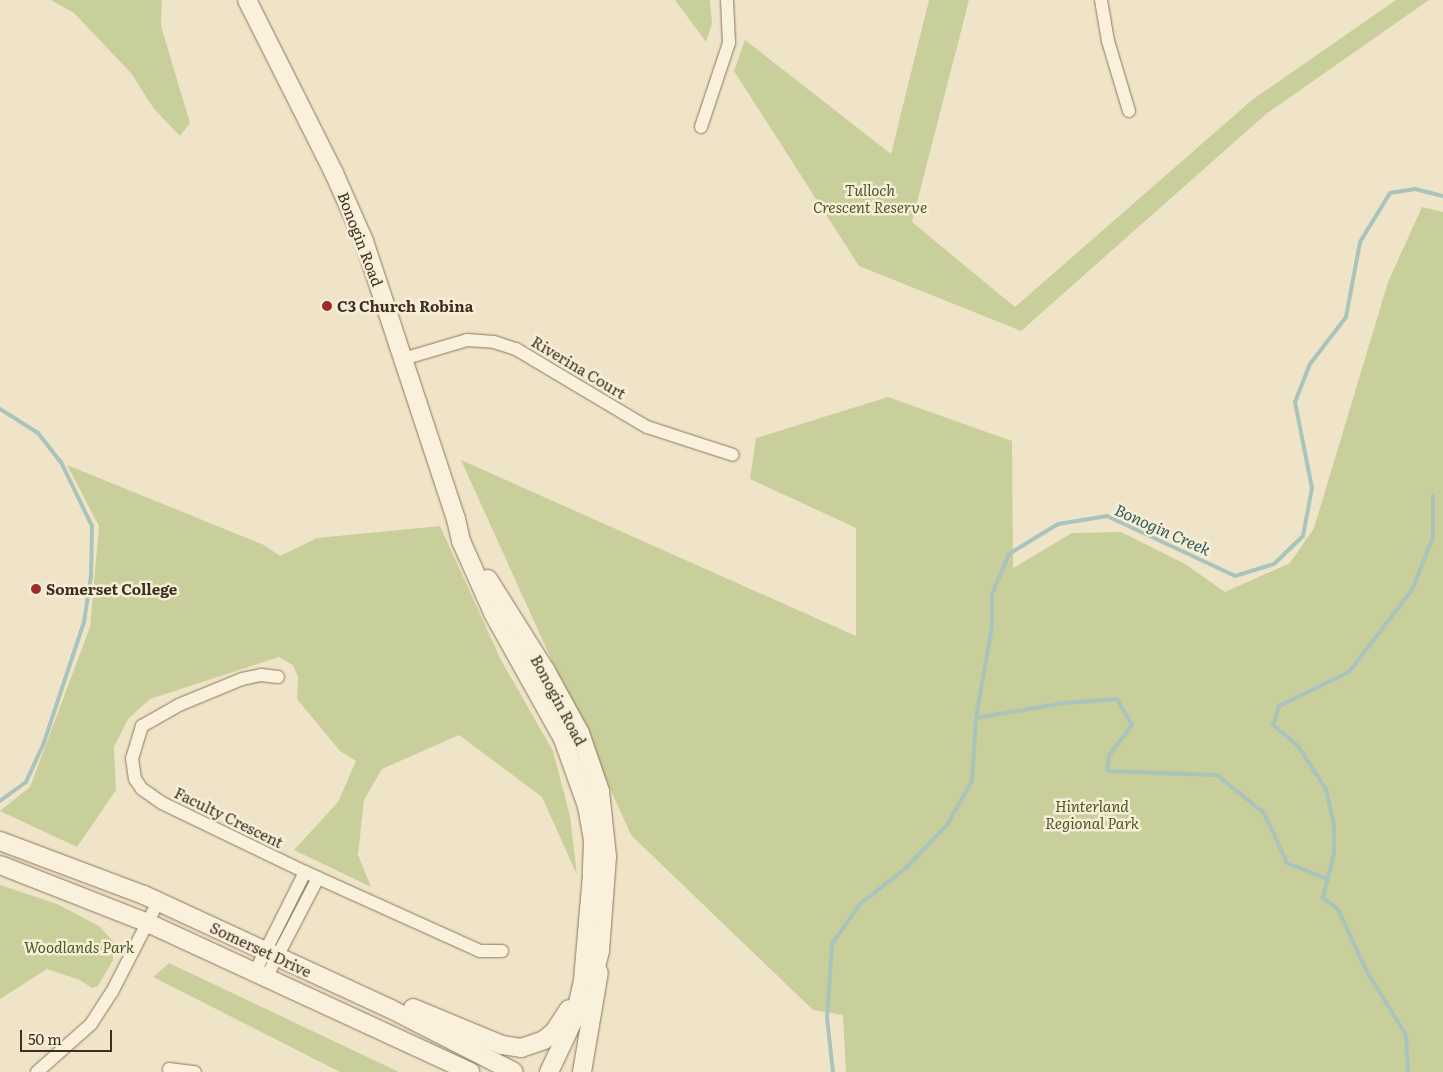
<!DOCTYPE html>
<html>
<head>
<meta charset="utf-8">
<style>
	body { margin:0 }
	#map { position:relative; width:1443px; height:1072px; overflow:hidden; background:#f0e4c8; font-family:Literata,serif }
	div>[style] { position:absolute }
	.green>* { inset:0; background:#c9cf9b }
	.stream>* { height:4px; margin:-2px; padding:0 2px; transform-origin:2px; border-radius:2px; background:#a9c4bc }
	.roads { filter:drop-shadow(0 0 1px #8d765c) drop-shadow(0 0 1px #8d765c) }
	.street>* { height:12px; margin:-6px; padding:0 6px; transform-origin:6px; border-radius:6px; background:#faf1dc }
	.secondary>* { height:18px; margin:-9px; padding:0 9px; transform-origin:9px; border-radius:9px; background:#faf1dc }
	.dots>* { width:14px; height:14px; translate:-50% -50%; box-sizing:border-box; border:2px solid #f7eed8; border-radius:50% }
	span { translate:-50% -50%; white-space:nowrap; text-align:center; line-height:1.15; -webkit-text-stroke:5px #f7eed8; paint-order:stroke }
	.park-label { font-size:15px; color:#4d5a26; font-style:italic }
	.street-label { font-size:15px; color:#3d2e20 }
	.poi-label { font-size:15px; color:#3d2e20; font-weight:700 }
	.left { translate:0 -50%; text-align:left }
	.water-label { font-size:16px; color:#2f5d5a; font-style:italic }
	.scale { position:absolute; left:20px; top:1030px; width:92px; height:22px; box-sizing:border-box; border:2px solid #3d2e20; border-top:0; padding-left:6px; font-size:15px; line-height:18px; white-space:nowrap; color:#3d2e20; -webkit-text-stroke:4px #f7eed8; paint-order:stroke }
</style>
</head>
<body>
<div id="map">
	<div class="green">
		<i style="clip-path:polygon(51px 0,162px 0,161px 26px,190px 123px,180px 136px,154px 109px,131px 73px,74px 13px)"></i>
		<i style="clip-path:polygon(675px 0,710px 0,712px 23px,706px 42px)"></i>
		<i style="clip-path:polygon(929px 0,969px 0,912px 222px,1015px 307px,1252px 100px,1396px 0,1429px 0,1266px 114px,1021px 331px,859px 266px,734px 71px,745px 40px,891px 154px)"></i>
		<i style="clip-path:polygon(1422px 207px,1443px 212px,1443px 1072px,846px 1072px,843px 1015px,813px 1010px,631px 835px,461px 460px,856px 636px,856px 528px,750px 479px,756px 438px,888px 397px,1012px 441px,1013px 568px,1072px 533px,1121px 532px,1185px 564px,1225px 592px,1290px 563px,1314px 528px,1388px 282px)"></i>
		<i style="clip-path:polygon(67px 465px,264px 545px,280px 556px,317px 538px,440px 526px,501px 660px,553px 751px,570px 816px,577px 875px,542px 797px,459px 735px,382px 769px,364px 800px,358px 855px,371px 887px,294px 850px,338px 802px,356px 761px,340px 751px,297px 699px,298px 677px,293px 665px,279px 657px,150px 699px,128px 719px,114px 747px,116px 790px,77px 847px,0 811px,30px 787px,90px 627px,99px 526px)"></i>
		<i style="clip-path:polygon(0 885px,57px 904px,99px 926px,113px 941px,113px 960px,98px 986px,92px 988px,80px 980px,47px 969px,0 999px)"></i>
		<i style="clip-path:polygon(169px 963px,399px 1072px,340px 1072px,153px 977px)"></i>
	</div>
	<div class="stream">
		<i style="left:0;top:409px;width:45px;rotate:32.3deg"></i>
		<i style="left:38px;top:433px;width:37px;rotate:52deg"></i>
		<i style="left:61px;top:462px;width:71px;rotate:64.2deg"></i>
		<i style="left:92px;top:526px;width:50px;rotate:91.1deg"></i>
		<i style="left:91px;top:576px;width:47px;rotate:98.7deg"></i>
		<i style="left:84px;top:622px;width:130px;rotate:108.4deg"></i>
		<i style="left:43px;top:745px;width:41px;rotate:114.7deg"></i>
		<i style="left:26px;top:782px;width:32px;rotate:144deg"></i>
		<i style="left:976px;top:718px;width:89px;rotate:-9.7deg"></i>
		<i style="left:1064px;top:703px;width:53px;rotate:-4.3deg"></i>
		<i style="left:1117px;top:699px;width:30px;rotate:60deg"></i>
		<i style="left:1132px;top:725px;width:38px;rotate:127deg"></i>
		<i style="left:1109px;top:755px;width:16px;rotate:97deg"></i>
		<i style="left:1107px;top:771px;width:110px;rotate:2.1deg"></i>
		<i style="left:1217px;top:775px;width:60px;rotate:39deg"></i>
		<i style="left:1264px;top:813px;width:55px;rotate:65.3deg"></i>
		<i style="left:1287px;top:863px;width:43px;rotate:21.8deg"></i>
		<i style="left:833px;top:1072px;width:54px;rotate:-96.3deg"></i>
		<i style="left:827px;top:1018px;width:74px;rotate:-86.1deg"></i>
		<i style="left:832px;top:944px;width:49px;rotate:-55deg"></i>
		<i style="left:860px;top:904px;width:58px;rotate:-38deg"></i>
		<i style="left:906px;top:868px;width:59px;rotate:-46.4deg"></i>
		<i style="left:947px;top:825px;width:51px;rotate:-60.4deg"></i>
		<i style="left:972px;top:781px;width:63px;rotate:-86.4deg"></i>
		<i style="left:976px;top:718px;width:93px;rotate:-80.1deg"></i>
		<i style="left:992px;top:626px;width:32px;rotate:-90deg"></i>
		<i style="left:992px;top:594px;width:43px;rotate:-67deg"></i>
		<i style="left:1009px;top:554px;width:57px;rotate:-31.5deg"></i>
		<i style="left:1058px;top:524px;width:50px;rotate:-9.3deg"></i>
		<i style="left:1107px;top:516px;width:141px;rotate:25.1deg"></i>
		<i style="left:1235px;top:576px;width:41px;rotate:-17.1deg"></i>
		<i style="left:1274px;top:564px;width:40px;rotate:-44deg"></i>
		<i style="left:1303px;top:536px;width:49px;rotate:-79.4deg"></i>
		<i style="left:1312px;top:488px;width:88px;rotate:-101.2deg"></i>
		<i style="left:1295px;top:402px;width:41px;rotate:-68.5deg"></i>
		<i style="left:1310px;top:364px;width:59px;rotate:-52.5deg"></i>
		<i style="left:1346px;top:317px;width:76px;rotate:-79.4deg"></i>
		<i style="left:1360px;top:242px;width:57px;rotate:-58.5deg"></i>
		<i style="left:1390px;top:193px;width:25px;rotate:-9deg"></i>
		<i style="left:1415px;top:189px;width:29px;rotate:14deg"></i>
		<i style="left:1408px;top:1072px;width:37px;rotate:-93deg"></i>
		<i style="left:1406px;top:1035px;width:76px;rotate:-121.6deg"></i>
		<i style="left:1366px;top:970px;width:67px;rotate:-114.7deg"></i>
		<i style="left:1338px;top:909px;width:19px;rotate:-144deg"></i>
		<i style="left:1323px;top:898px;width:45px;rotate:-76deg"></i>
		<i style="left:1334px;top:854px;width:30px;rotate:-90deg"></i>
		<i style="left:1334px;top:824px;width:36px;rotate:-103deg"></i>
		<i style="left:1326px;top:789px;width:51px;rotate:-123.1deg"></i>
		<i style="left:1298px;top:746px;width:33px;rotate:-140deg"></i>
		<i style="left:1273px;top:725px;width:20px;rotate:-72deg"></i>
		<i style="left:1279px;top:706px;width:78px;rotate:-25.9deg"></i>
		<i style="left:1349px;top:672px;width:103px;rotate:-52.5deg"></i>
		<i style="left:1412px;top:590px;width:57px;rotate:-68.4deg"></i>
		<i style="left:1433px;top:537px;width:42px;rotate:-90deg"></i>
	</div>
	<div class="roads">
		<div class="street">
			<i style="left:1101px;top:0;width:42px;rotate:80.3deg"></i>
			<i style="left:1108px;top:41px;width:73px;rotate:73.3deg"></i>
			<i style="left:701px;top:127px;width:89px;rotate:-71.6deg"></i>
			<i style="left:729px;top:43px;width:43px;rotate:-92.7deg"></i>
			<i style="left:403px;top:359px;width:67px;rotate:-16.5deg"></i>
			<i style="left:467px;top:340px;width:27px;rotate:4deg"></i>
			<i style="left:494px;top:342px;width:23px;rotate:18deg"></i>
			<i style="left:516px;top:349px;width:152px;rotate:30.8deg"></i>
			<i style="left:647px;top:427px;width:90px;rotate:18deg"></i>
			<i style="left:278px;top:677px;width:17px;rotate:-173deg"></i>
			<i style="left:261px;top:675px;width:19px;rotate:168deg"></i>
			<i style="left:242px;top:679px;width:68px;rotate:157.6deg"></i>
			<i style="left:179px;top:705px;width:43px;rotate:150.4deg"></i>
			<i style="left:142px;top:726px;width:34px;rotate:107deg"></i>
			<i style="left:132px;top:758px;width:21px;rotate:82deg"></i>
			<i style="left:135px;top:779px;width:12px;rotate:55deg"></i>
			<i style="left:142px;top:789px;width:24px;rotate:35deg"></i>
			<i style="left:162px;top:803px;width:159px;rotate:25.8deg"></i>
			<i style="left:305px;top:872px;width:192px;rotate:24.3deg"></i>
			<i style="left:480px;top:951px;width:22px"></i>
			<i style="left:255px;top:972px;width:112px;rotate:-63.4deg"></i>
			<i style="left:266px;top:978px;width:113px;rotate:-62.5deg"></i>
			<i style="left:169px;top:1069px;width:26px;rotate:7deg"></i>
			<i style="left:37px;top:1072px;width:72px;rotate:-41.6deg"></i>
			<i style="left:91px;top:1024px;width:38px;rotate:-57deg"></i>
			<i style="left:112px;top:992px;width:101px;rotate:-62.9deg"></i>
		</div>
		<div class="secondary">
			<i style="left:247px;top:0;width:194px;rotate:63.3deg"></i>
			<i style="left:334px;top:173px;width:74px;rotate:66.2deg"></i>
			<i style="left:364px;top:241px;width:293px;rotate:71.7deg"></i>
			<i style="left:456px;top:519px;width:23px;rotate:77deg"></i>
			<i style="left:461px;top:541px;width:79px;rotate:66deg"></i>
			<i style="left:493px;top:613px;width:144px;rotate:60.9deg"></i>
			<i style="left:563px;top:739px;width:71px;rotate:70.3deg"></i>
			<i style="left:587px;top:806px;width:34px;rotate:80deg"></i>
			<i style="left:593px;top:839px;width:36px;rotate:92deg"></i>
			<i style="left:592px;top:875px;width:106px;rotate:94.9deg"></i>
			<i style="left:583px;top:981px;width:37px;rotate:103deg"></i>
			<i style="left:575px;top:1017px;width:61px;rotate:115.3deg"></i>
			<i style="left:488px;top:579px;width:109px;rotate:57.8deg"></i>
			<i style="left:546px;top:671px;width:71px;rotate:61.3deg"></i>
			<i style="left:580px;top:733px;width:61px;rotate:71deg"></i>
			<i style="left:600px;top:791px;width:66px;rotate:83.9deg"></i>
			<i style="left:607px;top:857px;width:94px;rotate:94.3deg"></i>
			<i style="left:600px;top:951px;width:32px;rotate:104deg"></i>
			<i style="left:0;top:841px;width:154px;rotate:20.6deg"></i>
			<i style="left:144px;top:895px;width:270px;rotate:24.8deg"></i>
			<i style="left:389px;top:1008px;width:140px;rotate:27.1deg"></i>
			<i style="left:0;top:865px;width:159px;rotate:21.4deg"></i>
			<i style="left:148px;top:923px;width:355px;rotate:24.8deg"></i>
			<i style="left:413px;top:1008px;width:96px;rotate:22.6deg"></i>
			<i style="left:502px;top:1045px;width:19px;rotate:9deg"></i>
			<i style="left:521px;top:1048px;width:24px;rotate:-19deg"></i>
			<i style="left:544px;top:1040px;width:13px;rotate:-39deg"></i>
			<i style="left:554px;top:1032px;width:27px;rotate:-57deg"></i>
			<i style="left:582px;top:1072px;width:101px;rotate:-80.4deg"></i>
		</div>
	</div>
	<div class="dots">
		<i style="left:327px;top:306px;background:#9e2a2b"></i>
		<i style="left:36px;top:589px;background:#9e2a2b"></i>
	</div>
	<div class="park-label">
		<span style="left:870px;top:198px">Tulloch<br>Crescent Reserve</span>
		<span style="left:1092px;top:814px">Hinterland<br>Regional Park</span>
		<span style="left:79px;top:947px">Woodlands Park</span>
	</div>
	<div class="street-label">
		<span style="left:361px;top:239px;rotate:69deg">Bonogin Road</span>
		<span style="left:579px;top:367px;rotate:31deg">Riverina Court</span>
		<span style="left:559px;top:700px;rotate:62deg">Bonogin Road</span>
		<span style="left:229px;top:817px;rotate:26deg">Faculty Crescent</span>
		<span style="left:261px;top:949px;rotate:25deg">Somerset Drive</span>
	</div>
	<div class="poi-label">
		<span class="left" style="left:337px;top:306px">C3 Church Robina</span>
		<span class="left" style="left:46px;top:589px">Somerset College</span>
	</div>
	<div class="water-label">
		<span style="left:1163px;top:529px;rotate:24deg">Bonogin Creek</span>
	</div>
	<div class="scale">50 m</div>
</div>
</body>
</html>
